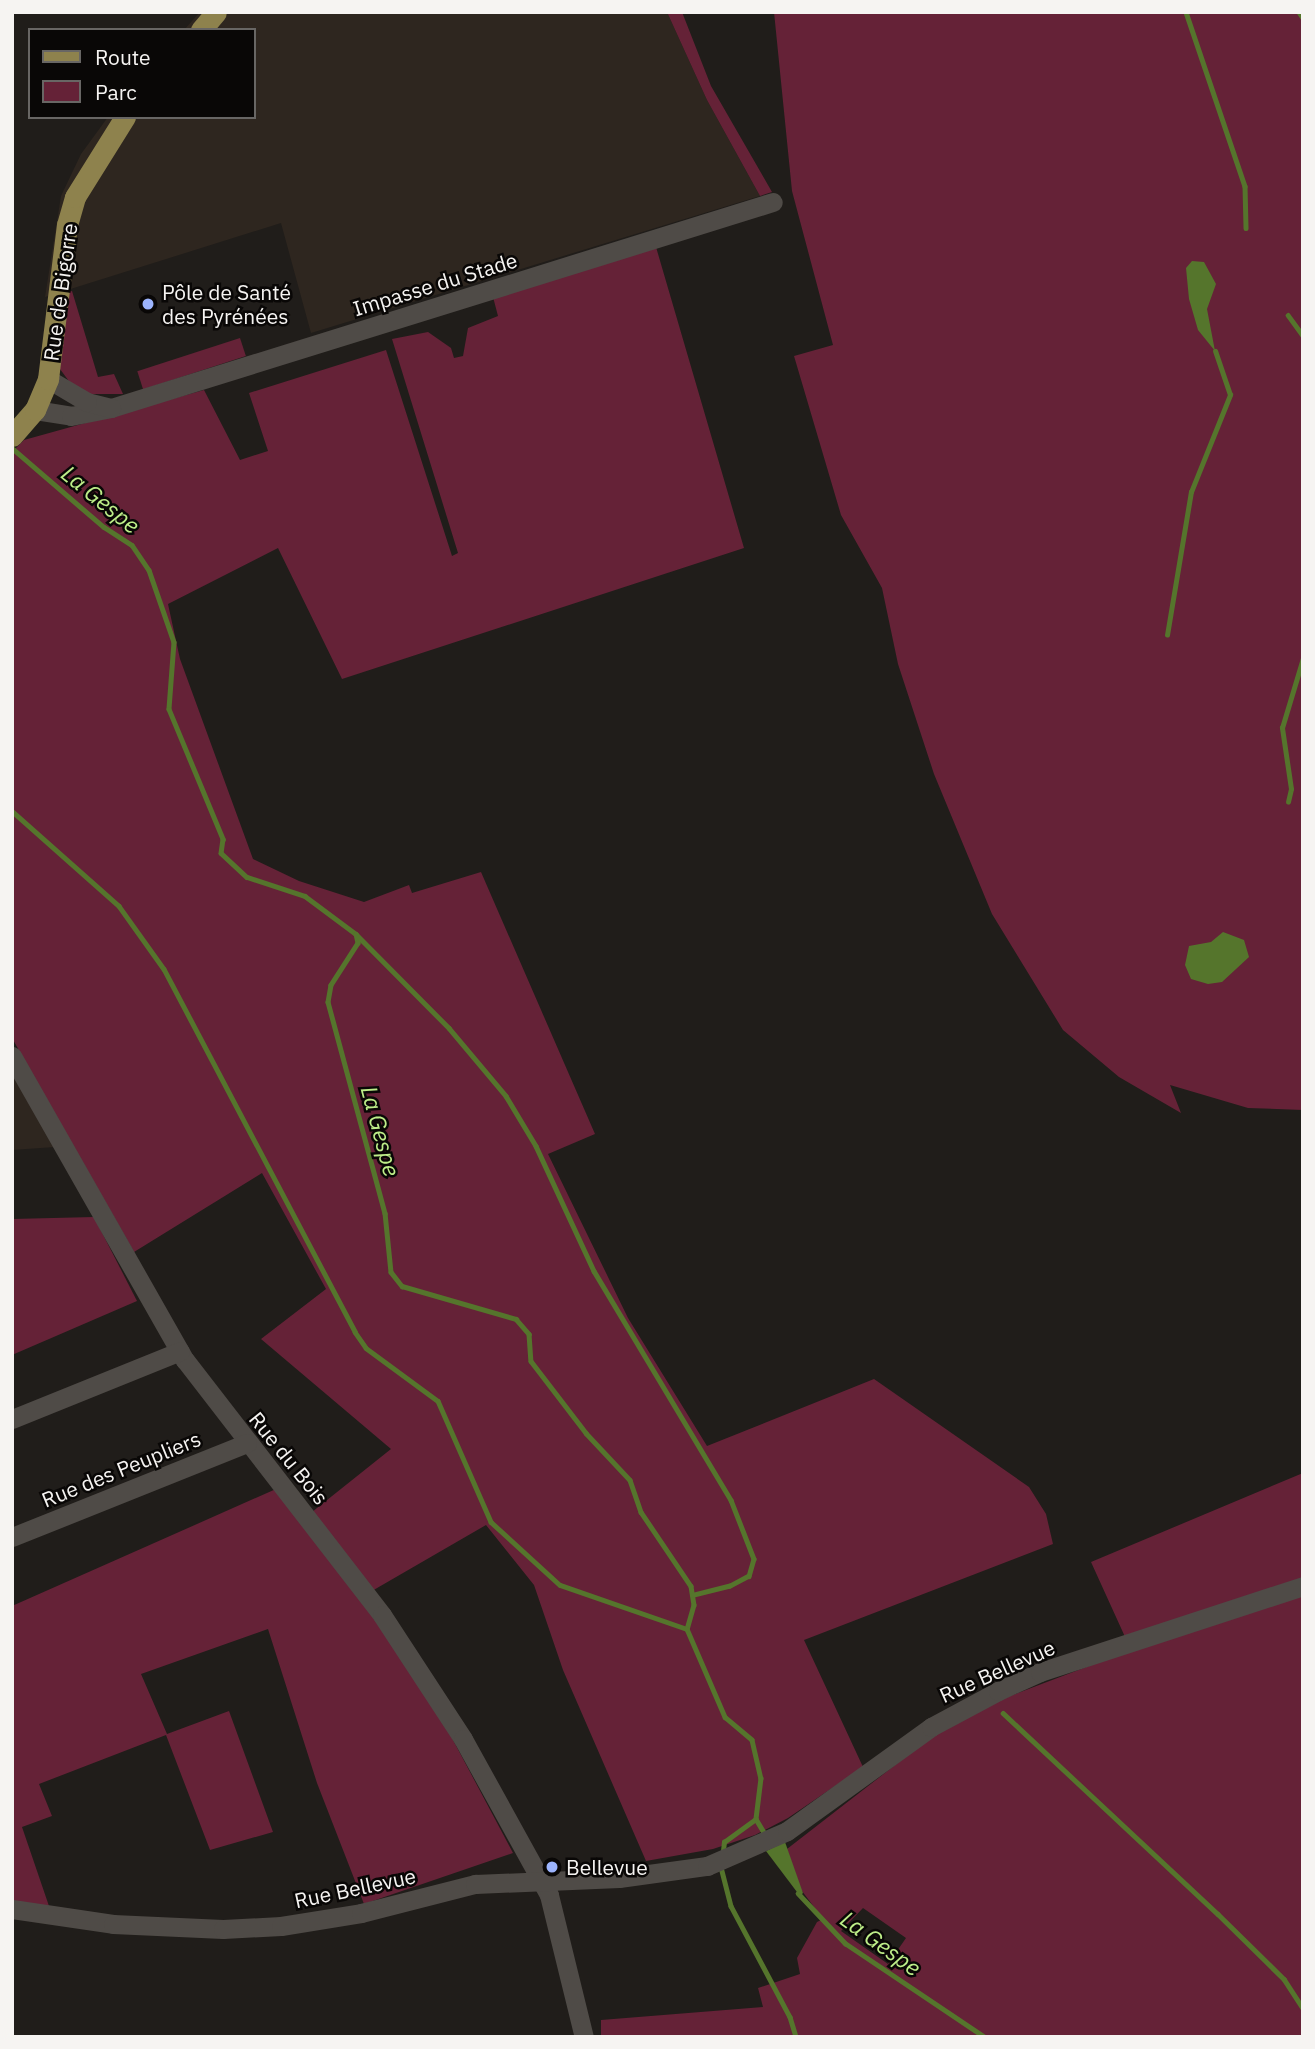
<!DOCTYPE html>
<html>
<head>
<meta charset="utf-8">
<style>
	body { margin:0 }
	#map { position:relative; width:1315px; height:2049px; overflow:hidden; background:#201d1a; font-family:"IBM Plex Sans",sans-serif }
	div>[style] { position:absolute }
	.built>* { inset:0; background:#2e261f }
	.green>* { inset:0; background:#652237; transform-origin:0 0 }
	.water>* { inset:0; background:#55752c }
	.stream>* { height:4.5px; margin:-2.25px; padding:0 2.25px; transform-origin:2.25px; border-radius:2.25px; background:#55752c }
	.minor>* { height:19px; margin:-9.5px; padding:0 9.5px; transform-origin:9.5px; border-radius:9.5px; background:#4f4b47 }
	.major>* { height:21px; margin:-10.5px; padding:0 10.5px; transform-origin:10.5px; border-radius:10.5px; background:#8e824d }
	.dots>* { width:19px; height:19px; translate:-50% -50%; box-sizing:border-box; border:4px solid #090706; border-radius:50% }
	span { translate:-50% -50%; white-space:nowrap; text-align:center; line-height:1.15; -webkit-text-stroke:5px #090706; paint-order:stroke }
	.street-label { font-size:21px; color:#f6f4f2 }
	.poi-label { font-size:21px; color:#f6f4f2 }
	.left { translate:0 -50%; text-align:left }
	.water-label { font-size:23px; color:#beee89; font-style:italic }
	.frame { position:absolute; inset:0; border:14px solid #f6f4f2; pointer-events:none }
	.legend { position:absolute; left:28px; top:28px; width:228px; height:91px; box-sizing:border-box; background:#090706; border:2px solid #686664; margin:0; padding:9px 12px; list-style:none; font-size:21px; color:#f6f4f2 }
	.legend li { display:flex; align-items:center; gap:14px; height:35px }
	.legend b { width:35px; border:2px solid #686664 }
</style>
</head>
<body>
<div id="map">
	<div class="built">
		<i style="clip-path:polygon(200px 12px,667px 12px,707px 100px,760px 196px,311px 333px,281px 223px,45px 297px,61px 196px,81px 154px,108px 117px,254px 117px,254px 30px,184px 30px)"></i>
		<i style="clip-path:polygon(12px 1072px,55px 1147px,12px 1150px)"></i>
	</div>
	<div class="green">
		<i style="clip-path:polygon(667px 12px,682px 12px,711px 86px,772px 192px,760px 196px,707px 100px)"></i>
		<i style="clip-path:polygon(774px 12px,1303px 12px,1303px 1110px,1248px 1108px,1170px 1085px,1181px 1113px,1119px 1077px,1063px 1030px,992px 914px,934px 774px,898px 664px,882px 588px,841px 515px,794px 356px,833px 345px,792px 191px)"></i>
		<i style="clip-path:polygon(656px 247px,744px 548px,342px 679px,278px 548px,168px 604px,180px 659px,253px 859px,299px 881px,364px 902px,409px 885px,412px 893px,481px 872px,595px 1134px,548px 1154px,628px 1318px,707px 1446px,874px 1379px,1029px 1487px,1046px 1514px,1053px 1544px,804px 1640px,863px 1767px,788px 1818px,755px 1835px,713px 1849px,646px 1861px,563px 1670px,534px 1585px,486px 1525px,365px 1595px,444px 1723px,513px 1853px,364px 1904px,317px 1783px,268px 1629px,141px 1674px,167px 1734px,229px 1711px,273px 1832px,210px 1850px,166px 1735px,39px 1784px,52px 1816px,22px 1827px,50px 1909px,12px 1902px,12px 1606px,276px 1489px,302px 1520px,391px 1449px,261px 1339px,326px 1289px,262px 1173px,134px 1252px,12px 1038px,12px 452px,24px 440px,204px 390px,240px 460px,268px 451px,249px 393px,386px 350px,452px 556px,458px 553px,392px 339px,428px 332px,451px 348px,454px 358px,463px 356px,468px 328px,498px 316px,493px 297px)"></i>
		<i style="clip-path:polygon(72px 291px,98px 377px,114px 374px,123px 394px,90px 394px,71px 384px,60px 369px,64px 293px)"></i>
		<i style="left:240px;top:338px;width:19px;height:108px;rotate:72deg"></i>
		<i style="clip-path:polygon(94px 1217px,137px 1301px,12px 1355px,12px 1219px)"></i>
		<i style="clip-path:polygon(evenodd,1303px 1473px,1303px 2037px,601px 2037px,601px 2020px,763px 2007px,758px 1988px,800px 1974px,797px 1958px,817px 1922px,823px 1919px,799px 1887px,787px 1849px,939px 1731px,997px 1701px,1131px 1650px,1091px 1562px,1303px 1473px,863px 1908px,906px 1938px,888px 1964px,841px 1931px,863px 1908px)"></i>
	</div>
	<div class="water">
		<i style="clip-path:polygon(1192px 261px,1204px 262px,1216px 284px,1207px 309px,1215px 351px,1198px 330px,1189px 299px,1186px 268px)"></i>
		<i style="clip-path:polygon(1223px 932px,1244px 940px,1249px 957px,1222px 982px,1208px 984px,1191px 979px,1185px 965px,1189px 946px,1211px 942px)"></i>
		<i style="clip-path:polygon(785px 1842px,803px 1893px,800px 1896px,766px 1851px)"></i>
	</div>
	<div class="stream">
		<i style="left:1186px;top:12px;width:184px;rotate:71.3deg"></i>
		<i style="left:1245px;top:186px;width:42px;rotate:88.6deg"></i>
		<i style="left:1299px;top:12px;width:7px;rotate:56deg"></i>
		<i style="left:1288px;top:315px;width:26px;rotate:54deg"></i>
		<i style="left:12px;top:448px;width:121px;rotate:40.7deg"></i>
		<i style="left:104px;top:527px;width:33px;rotate:33deg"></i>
		<i style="left:132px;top:545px;width:30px;rotate:56deg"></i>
		<i style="left:149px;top:570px;width:76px;rotate:70.9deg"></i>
		<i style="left:174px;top:642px;width:67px;rotate:94.3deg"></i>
		<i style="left:169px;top:709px;width:141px;rotate:67.4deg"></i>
		<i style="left:223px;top:839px;width:14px;rotate:98deg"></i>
		<i style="left:221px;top:853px;width:35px;rotate:43deg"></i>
		<i style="left:247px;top:877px;width:61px;rotate:18.1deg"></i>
		<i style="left:305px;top:896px;width:64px;rotate:36.7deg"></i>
		<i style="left:356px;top:934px;width:9px;rotate:77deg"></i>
		<i style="left:358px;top:943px;width:50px;rotate:122.7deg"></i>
		<i style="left:331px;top:985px;width:17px;rotate:100deg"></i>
		<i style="left:328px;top:1002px;width:219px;rotate:74.9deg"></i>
		<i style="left:385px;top:1213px;width:59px;rotate:84.2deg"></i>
		<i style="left:391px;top:1272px;width:18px;rotate:52deg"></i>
		<i style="left:402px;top:1286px;width:119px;rotate:16.1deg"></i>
		<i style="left:516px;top:1319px;width:20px;rotate:49deg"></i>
		<i style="left:529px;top:1334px;width:27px;rotate:86deg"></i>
		<i style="left:531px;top:1361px;width:91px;rotate:52.6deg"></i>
		<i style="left:586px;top:1433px;width:64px;rotate:46.9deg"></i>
		<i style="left:630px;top:1480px;width:34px;rotate:71deg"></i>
		<i style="left:641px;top:1512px;width:89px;rotate:56deg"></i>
		<i style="left:691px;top:1586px;width:19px;rotate:81deg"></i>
		<i style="left:694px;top:1605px;width:25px;rotate:106deg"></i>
		<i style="left:687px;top:1629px;width:96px;rotate:66.6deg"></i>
		<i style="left:725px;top:1717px;width:35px;rotate:40deg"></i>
		<i style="left:752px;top:1740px;width:39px;rotate:77deg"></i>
		<i style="left:761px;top:1778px;width:41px;rotate:97deg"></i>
		<i style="left:756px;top:1819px;width:17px;rotate:59deg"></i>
		<i style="left:1167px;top:635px;width:145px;rotate:-80.5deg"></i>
		<i style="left:1191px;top:492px;width:105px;rotate:-68.1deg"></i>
		<i style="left:1230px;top:395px;width:46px;rotate:-108.8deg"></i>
		<i style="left:1288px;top:802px;width:13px;rotate:-77deg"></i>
		<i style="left:1291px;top:789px;width:62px;rotate:-98.4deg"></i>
		<i style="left:1282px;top:728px;width:73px;rotate:-73.3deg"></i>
		<i style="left:12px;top:811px;width:143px;rotate:41.6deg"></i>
		<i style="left:119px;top:906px;width:77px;rotate:54.5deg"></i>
		<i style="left:164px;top:969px;width:410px;rotate:62.2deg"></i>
		<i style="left:355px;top:1332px;width:19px;rotate:55deg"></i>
		<i style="left:366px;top:1348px;width:89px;rotate:36.4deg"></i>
		<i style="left:438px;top:1401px;width:132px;rotate:66.3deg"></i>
		<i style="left:491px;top:1522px;width:93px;rotate:42.4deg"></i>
		<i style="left:560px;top:1585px;width:134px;rotate:19.1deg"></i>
		<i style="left:356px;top:934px;width:132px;rotate:45.3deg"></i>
		<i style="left:449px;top:1028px;width:89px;rotate:50deg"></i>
		<i style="left:506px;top:1096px;width:58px;rotate:59deg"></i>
		<i style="left:536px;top:1146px;width:138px;rotate:65.1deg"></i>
		<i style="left:594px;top:1271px;width:267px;rotate:59.1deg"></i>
		<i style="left:731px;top:1500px;width:63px;rotate:68.7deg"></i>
		<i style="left:754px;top:1559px;width:18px;rotate:106deg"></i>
		<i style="left:749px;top:1576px;width:21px;rotate:152deg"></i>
		<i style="left:730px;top:1586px;width:38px;rotate:166deg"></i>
		<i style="left:1003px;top:1713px;width:294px;rotate:43.1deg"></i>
		<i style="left:1218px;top:1914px;width:93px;rotate:44.6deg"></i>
		<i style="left:1284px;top:1979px;width:35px;rotate:57deg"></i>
		<i style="left:723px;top:1851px;width:9px;rotate:-84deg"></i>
		<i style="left:724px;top:1842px;width:39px;rotate:-36deg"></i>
		<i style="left:721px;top:1867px;width:40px;rotate:75.6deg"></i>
		<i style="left:731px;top:1906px;width:126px;rotate:62deg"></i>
		<i style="left:790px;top:2017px;width:21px;rotate:73deg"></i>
		<i style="left:798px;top:1893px;width:69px;rotate:46.8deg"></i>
		<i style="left:845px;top:1943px;width:169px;rotate:33.9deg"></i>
	</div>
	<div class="minor">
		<i style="left:111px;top:408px;width:693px;rotate:-17.29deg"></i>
		<i style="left:35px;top:410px;width:36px;rotate:9deg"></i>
		<i style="left:71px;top:416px;width:41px;rotate:-11.3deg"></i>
		<i style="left:111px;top:408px;width:25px;rotate:-166deg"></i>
		<i style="left:87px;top:402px;width:45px;rotate:-149.5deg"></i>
		<i style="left:12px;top:1056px;width:350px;rotate:60.4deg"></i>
		<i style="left:185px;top:1360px;width:322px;rotate:52.3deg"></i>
		<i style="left:382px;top:1615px;width:148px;rotate:56.8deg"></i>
		<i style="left:463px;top:1739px;width:178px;rotate:61.1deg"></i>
		<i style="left:549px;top:1895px;width:146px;rotate:76.2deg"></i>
		<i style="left:12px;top:1419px;width:181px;rotate:-22deg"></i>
		<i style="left:12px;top:1537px;width:253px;rotate:-21.8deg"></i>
		<i style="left:12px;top:1909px;width:102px;rotate:8.4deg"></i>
		<i style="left:113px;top:1924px;width:110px;rotate:2.6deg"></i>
		<i style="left:223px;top:1929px;width:58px;rotate:-3deg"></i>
		<i style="left:281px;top:1926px;width:81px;rotate:-9.2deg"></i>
		<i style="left:361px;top:1913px;width:118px;rotate:-14.3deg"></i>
		<i style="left:475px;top:1884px;width:144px;rotate:-2.4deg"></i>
		<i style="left:619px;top:1878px;width:89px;rotate:-7.8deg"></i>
		<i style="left:707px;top:1866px;width:87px;rotate:-23.6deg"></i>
		<i style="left:787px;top:1831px;width:178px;rotate:-35.8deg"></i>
		<i style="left:931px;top:1727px;width:76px;rotate:-28.2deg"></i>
		<i style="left:998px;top:1691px;width:46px;rotate:-24.3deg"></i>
		<i style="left:1040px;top:1672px;width:277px;rotate:-18.1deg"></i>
	</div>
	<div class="major">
		<i style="left:201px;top:30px;width:23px;rotate:-50deg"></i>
		<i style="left:12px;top:436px;width:35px;rotate:-49deg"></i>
		<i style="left:35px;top:410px;width:34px;rotate:-67deg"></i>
		<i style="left:48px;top:379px;width:155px;rotate:-83deg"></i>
		<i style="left:67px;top:225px;width:29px;rotate:-74deg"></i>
		<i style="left:75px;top:197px;width:94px;rotate:-58deg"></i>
	</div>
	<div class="dots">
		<i style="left:148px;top:304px;background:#9cb4fd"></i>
		<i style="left:552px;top:1867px;background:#9cb4fd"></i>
	</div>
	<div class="street-label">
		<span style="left:435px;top:284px;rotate:-17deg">Impasse du Stade</span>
		<span style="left:60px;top:292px;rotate:-82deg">Rue de Bigorre</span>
		<span style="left:289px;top:1458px;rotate:51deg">Rue du Bois</span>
		<span style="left:121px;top:1469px;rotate:-22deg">Rue des Peupliers</span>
		<span style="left:997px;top:1671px;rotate:-24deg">Rue Bellevue</span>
		<span style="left:355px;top:1888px;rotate:-12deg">Rue Bellevue</span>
	</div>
	<div class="poi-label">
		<span class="left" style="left:162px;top:304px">Pôle de Santé<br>des Pyrénées</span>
		<span class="left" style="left:566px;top:1867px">Bellevue</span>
	</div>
	<div class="water-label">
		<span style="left:101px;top:499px;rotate:39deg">La Gespe</span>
		<span style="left:381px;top:1131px;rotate:75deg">La Gespe</span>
		<span style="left:881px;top:1943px;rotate:36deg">La Gespe</span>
	</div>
	<div class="frame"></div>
	<ul class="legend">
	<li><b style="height:9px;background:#8e824d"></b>Route</li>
	<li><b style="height:19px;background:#652237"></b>Parc</li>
	</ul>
</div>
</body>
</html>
